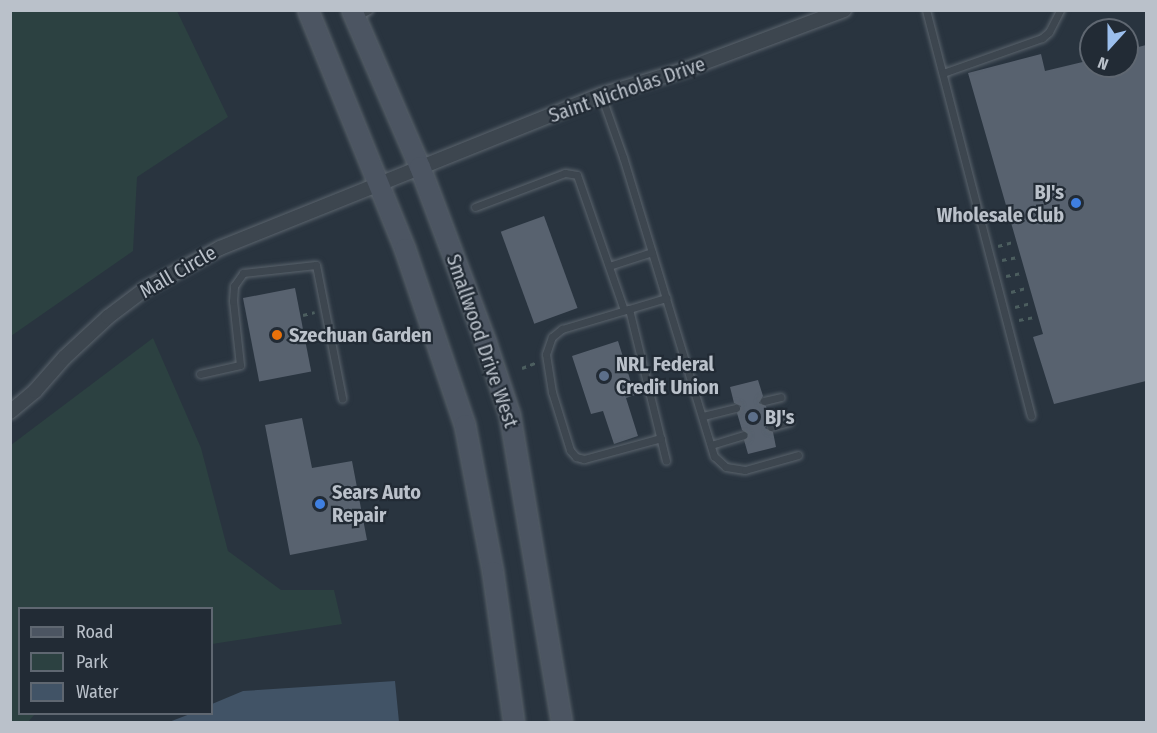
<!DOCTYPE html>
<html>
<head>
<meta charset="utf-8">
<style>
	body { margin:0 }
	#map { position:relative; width:1157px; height:733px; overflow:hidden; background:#29343f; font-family:"Fira Sans Condensed",sans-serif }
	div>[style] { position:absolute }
	.green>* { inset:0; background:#2c4141 }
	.water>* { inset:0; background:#415366 }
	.building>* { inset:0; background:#58626f; transform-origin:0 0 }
	.path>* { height:3px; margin-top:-1.5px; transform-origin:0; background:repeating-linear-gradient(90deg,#4c5e5f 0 4.5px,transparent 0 9px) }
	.roads { filter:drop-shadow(0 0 2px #5b646d) drop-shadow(0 0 2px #5b646d) }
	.service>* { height:7px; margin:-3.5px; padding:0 3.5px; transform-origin:3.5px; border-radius:3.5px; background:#3d464f }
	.minor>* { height:14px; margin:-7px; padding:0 7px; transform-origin:7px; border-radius:7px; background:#3d464f }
	.secondary>* { height:20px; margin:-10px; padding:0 10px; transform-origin:10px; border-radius:10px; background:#4c5562 }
	.dots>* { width:16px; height:16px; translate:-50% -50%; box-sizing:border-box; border:3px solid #222b35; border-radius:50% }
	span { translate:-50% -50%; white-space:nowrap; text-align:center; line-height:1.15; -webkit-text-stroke:4.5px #222b35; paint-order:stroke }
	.street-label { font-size:20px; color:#bac1ca }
	.poi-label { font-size:20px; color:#bac1ca; font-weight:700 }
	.right { translate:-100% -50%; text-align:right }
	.left { translate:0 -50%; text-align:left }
	.frame { position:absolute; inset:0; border:12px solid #bac1ca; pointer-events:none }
	.legend { position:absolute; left:18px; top:607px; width:195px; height:108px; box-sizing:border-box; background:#222b35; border:2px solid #5f6771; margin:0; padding:8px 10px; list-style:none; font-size:18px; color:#bac1ca }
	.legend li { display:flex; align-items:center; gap:12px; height:30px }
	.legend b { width:30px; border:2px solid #5f6771 }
	.north { position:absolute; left:1079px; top:18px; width:60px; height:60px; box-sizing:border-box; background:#222b35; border:2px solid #5f6771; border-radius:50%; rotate:201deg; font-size:16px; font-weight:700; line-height:24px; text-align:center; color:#bac1ca }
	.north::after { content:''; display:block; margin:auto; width:21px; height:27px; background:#9cbfed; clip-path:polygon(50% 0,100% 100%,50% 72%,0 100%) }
</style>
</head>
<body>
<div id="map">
	<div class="green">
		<i style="clip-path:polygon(11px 10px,177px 11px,228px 117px,137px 177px,133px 251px,11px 336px)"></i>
		<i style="clip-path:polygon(153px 338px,201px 448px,228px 551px,281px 590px,334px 590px,342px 624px,212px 644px,212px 608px,20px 608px,20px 714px,35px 714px,28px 722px,11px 722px,11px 445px)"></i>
	</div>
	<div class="water">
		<i style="clip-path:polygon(395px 681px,399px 722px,169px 722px,190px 714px,212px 714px,212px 704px,243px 691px)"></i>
	</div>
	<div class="building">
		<i style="clip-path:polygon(1146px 45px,1146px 381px,1054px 404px,1033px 337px,1043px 334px,968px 73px,1041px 54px,1045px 71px,1091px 60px,1091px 66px,1127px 66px,1127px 50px)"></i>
		<i style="left:544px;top:216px;width:98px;height:46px;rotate:70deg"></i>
		<i style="left:295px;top:288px;width:85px;height:53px;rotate:79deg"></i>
		<i style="clip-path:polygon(618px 341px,635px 395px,626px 398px,638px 436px,614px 444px,603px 411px,591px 414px,572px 356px)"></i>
		<i style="clip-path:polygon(758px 380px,763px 396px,759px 403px,766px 406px,770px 422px,765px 428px,773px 432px,776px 447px,748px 454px,744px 440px,748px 434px,742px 430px,737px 413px,741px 406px,734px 403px,730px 387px)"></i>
		<i style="clip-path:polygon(302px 418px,312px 468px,352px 461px,367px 540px,290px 555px,265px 425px)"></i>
	</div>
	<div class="path">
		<i style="left:998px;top:246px;width:16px;rotate:-15deg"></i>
		<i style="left:1002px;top:260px;width:16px;rotate:-11deg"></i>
		<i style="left:1006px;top:276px;width:16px;rotate:-11deg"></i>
		<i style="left:1011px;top:292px;width:16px;rotate:-15deg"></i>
		<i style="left:1015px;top:307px;width:16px;rotate:-14deg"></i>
		<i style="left:303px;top:315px;width:12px;rotate:-14deg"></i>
		<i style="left:1019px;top:320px;width:15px;rotate:-11deg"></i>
		<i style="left:307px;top:337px;width:13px;rotate:-9deg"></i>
		<i style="left:522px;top:368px;width:17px;rotate:-21deg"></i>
	</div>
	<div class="roads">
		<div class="service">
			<i style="left:926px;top:10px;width:419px;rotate:75.5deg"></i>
			<i style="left:357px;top:16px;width:13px;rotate:-27deg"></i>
			<i style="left:943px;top:73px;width:105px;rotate:-19.5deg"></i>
			<i style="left:1042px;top:38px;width:9px;rotate:-41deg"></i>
			<i style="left:1049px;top:32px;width:25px;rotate:-63deg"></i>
			<i style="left:601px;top:95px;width:66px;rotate:70.5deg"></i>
			<i style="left:623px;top:157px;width:313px;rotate:73.1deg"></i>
			<i style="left:714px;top:456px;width:16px;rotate:43deg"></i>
			<i style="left:726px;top:467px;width:19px;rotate:9deg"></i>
			<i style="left:745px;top:470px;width:55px;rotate:-15.8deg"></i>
			<i style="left:475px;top:207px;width:96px;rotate:-20.7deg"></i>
			<i style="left:565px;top:173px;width:12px;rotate:9deg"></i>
			<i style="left:577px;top:175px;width:143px;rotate:70.8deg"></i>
			<i style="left:609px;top:266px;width:45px;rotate:-18deg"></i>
			<i style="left:629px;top:309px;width:156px;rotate:76.3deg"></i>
			<i style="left:200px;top:374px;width:41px;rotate:-12.7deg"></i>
			<i style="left:240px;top:365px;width:64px;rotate:-96.2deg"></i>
			<i style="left:233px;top:301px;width:15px;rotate:-86deg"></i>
			<i style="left:234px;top:286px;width:16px;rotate:-55deg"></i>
			<i style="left:243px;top:273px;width:73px;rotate:-6.3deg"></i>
			<i style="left:316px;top:265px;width:136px;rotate:78.9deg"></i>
			<i style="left:764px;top:401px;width:17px;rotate:-13deg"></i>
			<i style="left:703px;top:416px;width:34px;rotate:-14deg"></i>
			<i style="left:771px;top:427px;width:19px;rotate:-16deg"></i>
			<i style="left:661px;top:438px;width:80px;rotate:164.7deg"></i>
			<i style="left:584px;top:459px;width:8px;rotate:-166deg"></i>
			<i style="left:576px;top:457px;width:9px;rotate:-131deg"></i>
			<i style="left:570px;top:450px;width:61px;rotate:-107.2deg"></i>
			<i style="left:552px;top:392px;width:38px;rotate:-99deg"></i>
			<i style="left:546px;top:354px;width:18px;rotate:-71deg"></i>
			<i style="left:552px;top:337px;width:13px;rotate:-39deg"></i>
			<i style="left:562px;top:329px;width:109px;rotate:-16.6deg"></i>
			<i style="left:711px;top:445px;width:34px;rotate:-17deg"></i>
		</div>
		<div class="minor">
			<i style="left:10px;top:412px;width:33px;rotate:-40deg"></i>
			<i style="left:35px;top:391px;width:45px;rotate:-48.6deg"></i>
			<i style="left:65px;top:357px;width:59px;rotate:-42.9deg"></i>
			<i style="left:108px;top:317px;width:46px;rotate:-37.1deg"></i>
			<i style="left:145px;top:289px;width:85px;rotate:-28.7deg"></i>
			<i style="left:220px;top:248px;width:411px;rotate:-21.9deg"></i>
			<i style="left:601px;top:95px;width:90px;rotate:-16.8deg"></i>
			<i style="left:687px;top:69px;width:168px;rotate:-20.6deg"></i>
		</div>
		<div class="secondary">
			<i style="left:308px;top:10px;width:258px;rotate:67.9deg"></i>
			<i style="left:405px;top:249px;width:186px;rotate:71.2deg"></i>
			<i style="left:465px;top:425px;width:150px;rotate:79.2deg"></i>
			<i style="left:493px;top:572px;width:151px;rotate:82deg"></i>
			<i style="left:352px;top:10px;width:171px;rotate:66.6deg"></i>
			<i style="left:420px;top:167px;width:188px;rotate:69.4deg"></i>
			<i style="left:486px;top:343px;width:76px;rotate:71.6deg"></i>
			<i style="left:510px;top:415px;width:311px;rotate:80.4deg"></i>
		</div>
	</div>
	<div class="dots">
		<i style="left:1076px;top:203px;background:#3f7fe0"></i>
		<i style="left:277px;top:335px;background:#e8710a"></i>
		<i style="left:604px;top:376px;background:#5c6f8a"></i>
		<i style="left:753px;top:417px;background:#5c6f8a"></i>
		<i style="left:320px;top:504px;background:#3f7fe0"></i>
	</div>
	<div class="street-label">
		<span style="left:627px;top:90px;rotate:-19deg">Saint Nicholas Drive</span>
		<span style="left:178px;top:272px;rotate:-30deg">Mall Circle</span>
		<span style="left:482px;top:341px;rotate:71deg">Smallwood Drive West</span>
	</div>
	<div class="poi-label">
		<span class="right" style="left:1064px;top:204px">BJ's<br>Wholesale Club</span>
		<span class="left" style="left:289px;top:335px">Szechuan Garden</span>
		<span class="left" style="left:616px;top:376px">NRL Federal<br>Credit Union</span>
		<span class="left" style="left:765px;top:417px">BJ's</span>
		<span class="left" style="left:332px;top:504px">Sears Auto<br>Repair</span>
	</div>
	<div class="frame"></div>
	<ul class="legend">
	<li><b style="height:8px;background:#4c5562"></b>Road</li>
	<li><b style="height:16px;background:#2c4141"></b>Park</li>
	<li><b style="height:16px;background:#415366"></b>Water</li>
	</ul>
	<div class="north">N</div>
</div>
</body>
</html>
